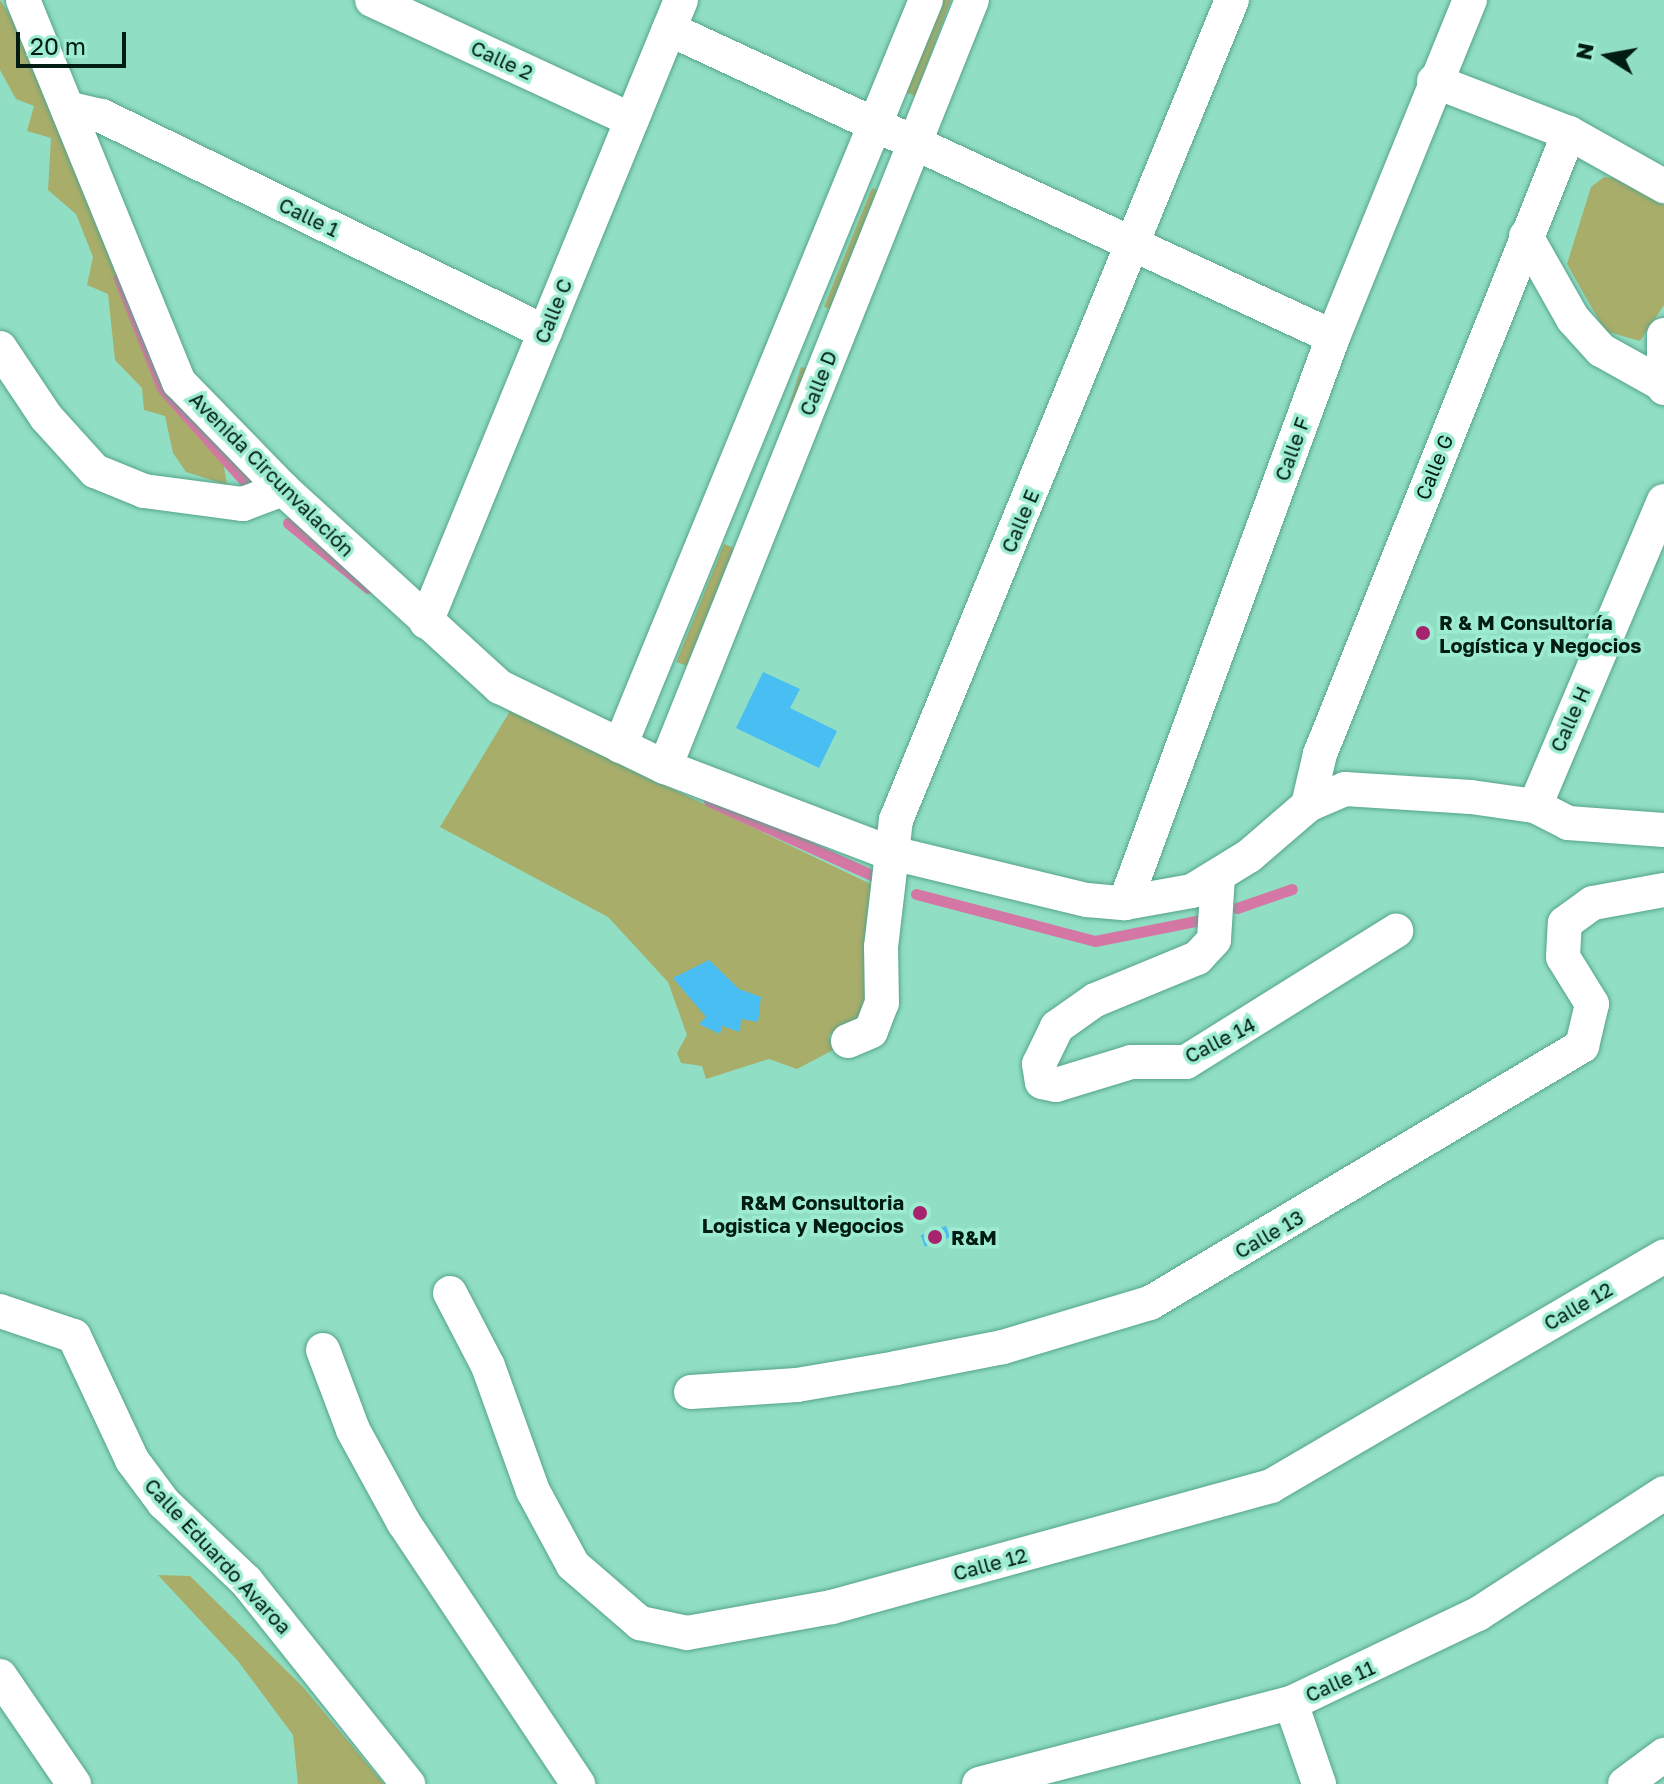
<!DOCTYPE html>
<html>
<head>
<meta charset="utf-8">
<style>
	body { margin:0 }
	#map { position:relative; width:1664px; height:1784px; overflow:hidden; background:#90dec4; font-family:"Golos Text",sans-serif }
	div>[style] { position:absolute }
	.green>* { inset:0; background:#a9ad6a; transform-origin:0 0 }
	.stream>* { height:11px; margin:-5.5px; padding:0 5.5px; transform-origin:5.5px; border-radius:5.5px; background:#d577a4 }
	.building>* { inset:0; background:#48bef3; transform-origin:0 0 }
	.roads { filter:drop-shadow(0 0 2px #55a38b) drop-shadow(0 0 2px #55a38b) }
	.minor>* { height:34px; margin:-17px; padding:0 17px; transform-origin:17px; border-radius:17px; background:#fff }
	.dots>* { width:22px; height:22px; translate:-50% -50%; box-sizing:border-box; border:4px solid #9decd1; border-radius:50% }
	span { translate:-50% -50%; white-space:nowrap; text-align:center; line-height:1.15; -webkit-text-stroke:7px #9decd1; paint-order:stroke }
	.street-label { font-size:20px; color:#001c13 }
	.poi-label { font-size:20px; color:#001c13; font-weight:700 }
	.left { translate:0 -50%; text-align:left }
	.right { translate:-100% -50%; text-align:right }
	.north { position:absolute; left:1568px; top:16px; width:80px; height:80px; -webkit-text-stroke:6px #9decd1; paint-order:stroke; rotate:281deg; font-size:22px; font-weight:700; line-height:32px; text-align:center; color:#001c13 }
	.north::after { content:''; display:block; margin:auto; width:28px; height:36px; background:#001c13; clip-path:polygon(50% 0,100% 100%,50% 72%,0 100%) }
	.scale { position:absolute; left:16px; top:32px; width:110px; height:36px; box-sizing:border-box; border:4px solid #001c13; border-top:0; padding-left:10px; font-size:24px; line-height:28px; white-space:nowrap; color:#001c13; -webkit-text-stroke:6px #9decd1; paint-order:stroke }
</style>
</head>
<body>
<div id="map">
	<div class="green">
		<i style="clip-path:polygon(0 0,23px 36px,160px 388px,223px 461px,227px 485px,186px 472px,173px 453px,165px 416px,144px 410px,142px 388px,115px 360px,108px 294px,87px 285px,93px 257px,76px 214px,48px 190px,51px 138px,27px 131px,34px 106px,16px 99px,0 70px)"></i>
		<i style="clip-path:polygon(939px 0,951px 0,915px 96px,906px 92px)"></i>
		<i style="clip-path:polygon(1604px 177px,1620px 178px,1664px 205px,1664px 305px,1640px 341px,1605px 331px,1567px 264px,1591px 187px)"></i>
		<i style="left:872px;top:188px;width:11px;height:128px;rotate:22deg"></i>
		<i style="left:801px;top:367px;width:10px;height:127px;rotate:17deg"></i>
		<i style="left:724px;top:544px;width:11px;height:127px;rotate:22deg"></i>
		<i style="clip-path:polygon(510px 711px,879px 888px,877px 1017px,829px 1035px,833px 1050px,797px 1069px,769px 1059px,706px 1079px,702px 1066px,681px 1063px,677px 1053px,687px 1035px,668px 982px,608px 917px,440px 827px)"></i>
		<i style="clip-path:polygon(158px 1575px,190px 1576px,303px 1687px,384px 1784px,298px 1784px,293px 1735px,238px 1661px)"></i>
	</div>
	<div class="stream">
		<i style="left:119px;top:278px;width:118px;rotate:68.6deg"></i>
		<i style="left:162px;top:388px;width:140px;rotate:48.5deg"></i>
		<i style="left:288px;top:523px;width:103px;rotate:39.1deg"></i>
		<i style="left:709px;top:801px;width:190px;rotate:24.5deg"></i>
		<i style="left:916px;top:894px;width:185px;rotate:14.7deg"></i>
		<i style="left:1095px;top:941px;width:107px;rotate:-11.3deg"></i>
		<i style="left:1237px;top:908px;width:58px;rotate:-19.1deg"></i>
	</div>
	<div class="building">
		<i style="clip-path:polygon(763px 672px,800px 689px,790px 708px,837px 731px,819px 768px,736px 728px)"></i>
		<i style="clip-path:polygon(709px 960px,739px 989px,761px 997px,758px 1022px,741px 1019px,740px 1032px,722px 1026px,720px 1034px,699px 1024px,706px 1017px,673px 978px)"></i>
		<i style="left:946px;top:1226px;width:12px;height:27px;rotate:70deg"></i>
	</div>
	<div class="roads">
		<div class="minor">
			<i style="left:23px;top:0;width:413px;rotate:67.8deg"></i>
			<i style="left:179px;top:382px;width:149px;rotate:45.8deg"></i>
			<i style="left:283px;top:489px;width:294px;rotate:42.4deg"></i>
			<i style="left:500px;top:687px;width:183px;rotate:25.9deg"></i>
			<i style="left:665px;top:767px;width:239px;rotate:20.9deg"></i>
			<i style="left:888px;top:852px;width:205px;rotate:13.6deg"></i>
			<i style="left:1087px;top:900px;width:38px;rotate:5deg"></i>
			<i style="left:1125px;top:903px;width:68px;rotate:-10.2deg"></i>
			<i style="left:1192px;top:891px;width:67px;rotate:-31.6deg"></i>
			<i style="left:1249px;top:856px;width:78px;rotate:-40.8deg"></i>
			<i style="left:1308px;top:805px;width:40px;rotate:-23.4deg"></i>
			<i style="left:1345px;top:789px;width:126px;rotate:3.6deg"></i>
			<i style="left:1471px;top:797px;width:65px;rotate:8deg"></i>
			<i style="left:1535px;top:806px;width:37px;rotate:27deg"></i>
			<i style="left:1568px;top:823px;width:96px;rotate:4.2deg"></i>
			<i style="left:372px;top:0;width:286px;rotate:24.8deg"></i>
			<i style="left:669px;top:29px;width:732px;rotate:24.88deg"></i>
			<i style="left:1434px;top:81px;width:145px;rotate:21.1deg"></i>
			<i style="left:1569px;top:133px;width:109px;rotate:29.2deg"></i>
			<i style="left:71px;top:109px;width:32px;rotate:13deg"></i>
			<i style="left:102px;top:116px;width:493px;rotate:26deg"></i>
			<i style="left:1526px;top:236px;width:95px;rotate:60.5deg"></i>
			<i style="left:1573px;top:319px;width:42px;rotate:47.9deg"></i>
			<i style="left:1601px;top:350px;width:70px;rotate:29.1deg"></i>
			<i style="left:1664px;top:335px;width:53px;rotate:90deg"></i>
			<i style="left:0;top:348px;width:83px;rotate:56.3deg"></i>
			<i style="left:46px;top:417px;width:73px;rotate:47.8deg"></i>
			<i style="left:95px;top:471px;width:53px;rotate:22.2deg"></i>
			<i style="left:144px;top:491px;width:100px;rotate:7.5deg"></i>
			<i style="left:243px;top:504px;width:43px;rotate:-20.6deg"></i>
			<i style="left:426px;top:622px;width:672px;rotate:-67.71deg"></i>
			<i style="left:620px;top:746px;width:806px;rotate:-67.7deg"></i>
			<i style="left:665px;top:767px;width:826px;rotate:-68.19deg"></i>
			<i style="left:1308px;top:805px;width:52px;rotate:-76.8deg"></i>
			<i style="left:1320px;top:754px;width:669px;rotate:-68.15deg"></i>
			<i style="left:1535px;top:806px;width:331px;rotate:-67.1deg"></i>
			<i style="left:1218px;top:876px;width:64px;rotate:93.6deg"></i>
			<i style="left:1214px;top:940px;width:25px;rotate:133deg"></i>
			<i style="left:1197px;top:958px;width:110px;rotate:157.6deg"></i>
			<i style="left:1095px;top:1000px;width:47px;rotate:144.6deg"></i>
			<i style="left:1057px;top:1027px;width:41px;rotate:115.9deg"></i>
			<i style="left:1039px;top:1064px;width:18px;rotate:81deg"></i>
			<i style="left:1042px;top:1082px;width:14px;rotate:12deg"></i>
			<i style="left:1056px;top:1085px;width:78px;rotate:-17deg"></i>
			<i style="left:1131px;top:1062px;width:55px"></i>
			<i style="left:1186px;top:1062px;width:248px;rotate:-32deg"></i>
			<i style="left:1125px;top:903px;width:603px;rotate:-69.82deg"></i>
			<i style="left:1333px;top:337px;width:364px;rotate:-67.9deg"></i>
			<i style="left:848px;top:1041px;width:25px;rotate:-23deg"></i>
			<i style="left:871px;top:1031px;width:30px;rotate:-69deg"></i>
			<i style="left:882px;top:1003px;width:56px;rotate:-91deg"></i>
			<i style="left:881px;top:947px;width:128px;rotate:-83.3deg"></i>
			<i style="left:896px;top:820px;width:886px;rotate:-67.72deg"></i>
			<i style="left:450px;top:1293px;width:82px;rotate:62.5deg"></i>
			<i style="left:488px;top:1366px;width:133px;rotate:70.2deg"></i>
			<i style="left:533px;top:1491px;width:84px;rotate:61.6deg"></i>
			<i style="left:573px;top:1565px;width:89px;rotate:40.9deg"></i>
			<i style="left:640px;top:1623px;width:48px;rotate:12deg"></i>
			<i style="left:687px;top:1633px;width:147px;rotate:-10.2deg"></i>
			<i style="left:832px;top:1607px;width:455px;rotate:-15.4deg"></i>
			<i style="left:1271px;top:1486px;width:455px;rotate:-30.3deg"></i>
			<i style="left:0;top:1311px;width:78px;rotate:18.7deg"></i>
			<i style="left:74px;top:1336px;width:137px;rotate:64.9deg"></i>
			<i style="left:132px;top:1460px;width:54px;rotate:53.3deg"></i>
			<i style="left:164px;top:1503px;width:113px;rotate:43.6deg"></i>
			<i style="left:246px;top:1581px;width:260px;rotate:51.4deg"></i>
			<i style="left:323px;top:1350px;width:85px;rotate:69.4deg"></i>
			<i style="left:353px;top:1430px;width:106px;rotate:61.3deg"></i>
			<i style="left:404px;top:1523px;width:314px;rotate:56.3deg"></i>
			<i style="left:691px;top:1392px;width:106px;rotate:-3.8deg"></i>
			<i style="left:797px;top:1385px;width:100px;rotate:-9.7deg"></i>
			<i style="left:896px;top:1368px;width:109px;rotate:-11.1deg"></i>
			<i style="left:1003px;top:1347px;width:153px;rotate:-16.7deg"></i>
			<i style="left:1150px;top:1303px;width:503px;rotate:-30.75deg"></i>
			<i style="left:1582px;top:1046px;width:43px;rotate:-76.6deg"></i>
			<i style="left:1592px;top:1004px;width:55px;rotate:-121.7deg"></i>
			<i style="left:1563px;top:957px;width:34px;rotate:-87deg"></i>
			<i style="left:1565px;top:923px;width:34px;rotate:-36deg"></i>
			<i style="left:1593px;top:903px;width:72px;rotate:-10.4deg"></i>
			<i style="left:0;top:1676px;width:131px;rotate:55.6deg"></i>
			<i style="left:1291px;top:1703px;width:86px;rotate:70.9deg"></i>
			<i style="left:979px;top:1784px;width:322px;rotate:-14.6deg"></i>
			<i style="left:1291px;top:1703px;width:207px;rotate:-25.5deg"></i>
			<i style="left:1478px;top:1614px;width:222px;rotate:-33deg"></i>
			<i style="left:1625px;top:1784px;width:49px;rotate:-36.6deg"></i>
		</div>
	</div>
	<div class="dots">
		<i style="left:1423px;top:633px;background:#a7236e"></i>
		<i style="left:920px;top:1213px;background:#a7236e"></i>
		<i style="left:935px;top:1237px;background:#a7236e"></i>
	</div>
	<div class="street-label">
		<span style="left:502px;top:60px;rotate:25deg">Calle 2</span>
		<span style="left:309px;top:217px;rotate:26deg">Calle 1</span>
		<span style="left:553px;top:311px;rotate:-68deg">Calle C</span>
		<span style="left:818px;top:383px;rotate:-68deg">Calle D</span>
		<span style="left:1292px;top:449px;rotate:-70deg">Calle F</span>
		<span style="left:1434px;top:467px;rotate:-68deg">Calle G</span>
		<span style="left:272px;top:474px;rotate:45deg">Avenida Circunvalación</span>
		<span style="left:1020px;top:521px;rotate:-67deg">Calle E</span>
		<span style="left:1570px;top:719px;rotate:-66deg">Calle H</span>
		<span style="left:1220px;top:1040px;rotate:-27deg">Calle 14</span>
		<span style="left:1269px;top:1234px;rotate:-30deg">Calle 13</span>
		<span style="left:1578px;top:1306px;rotate:-30deg">Calle 12</span>
		<span style="left:218px;top:1556px;rotate:47deg">Calle Eduardo Avaroa</span>
		<span style="left:990px;top:1564px;rotate:-15deg">Calle 12</span>
		<span style="left:1340px;top:1681px;rotate:-24deg">Calle 11</span>
	</div>
	<div class="poi-label">
		<span class="left" style="left:1439px;top:634px">R &amp; M Consultoría<br>Logística y Negocios</span>
		<span class="right" style="left:904px;top:1214px">R&amp;M Consultoria<br>Logistica y Negocios</span>
		<span class="left" style="left:951px;top:1237px">R&amp;M</span>
	</div>
	<div class="north">N</div>
	<div class="scale">20 m</div>
</div>
</body>
</html>
